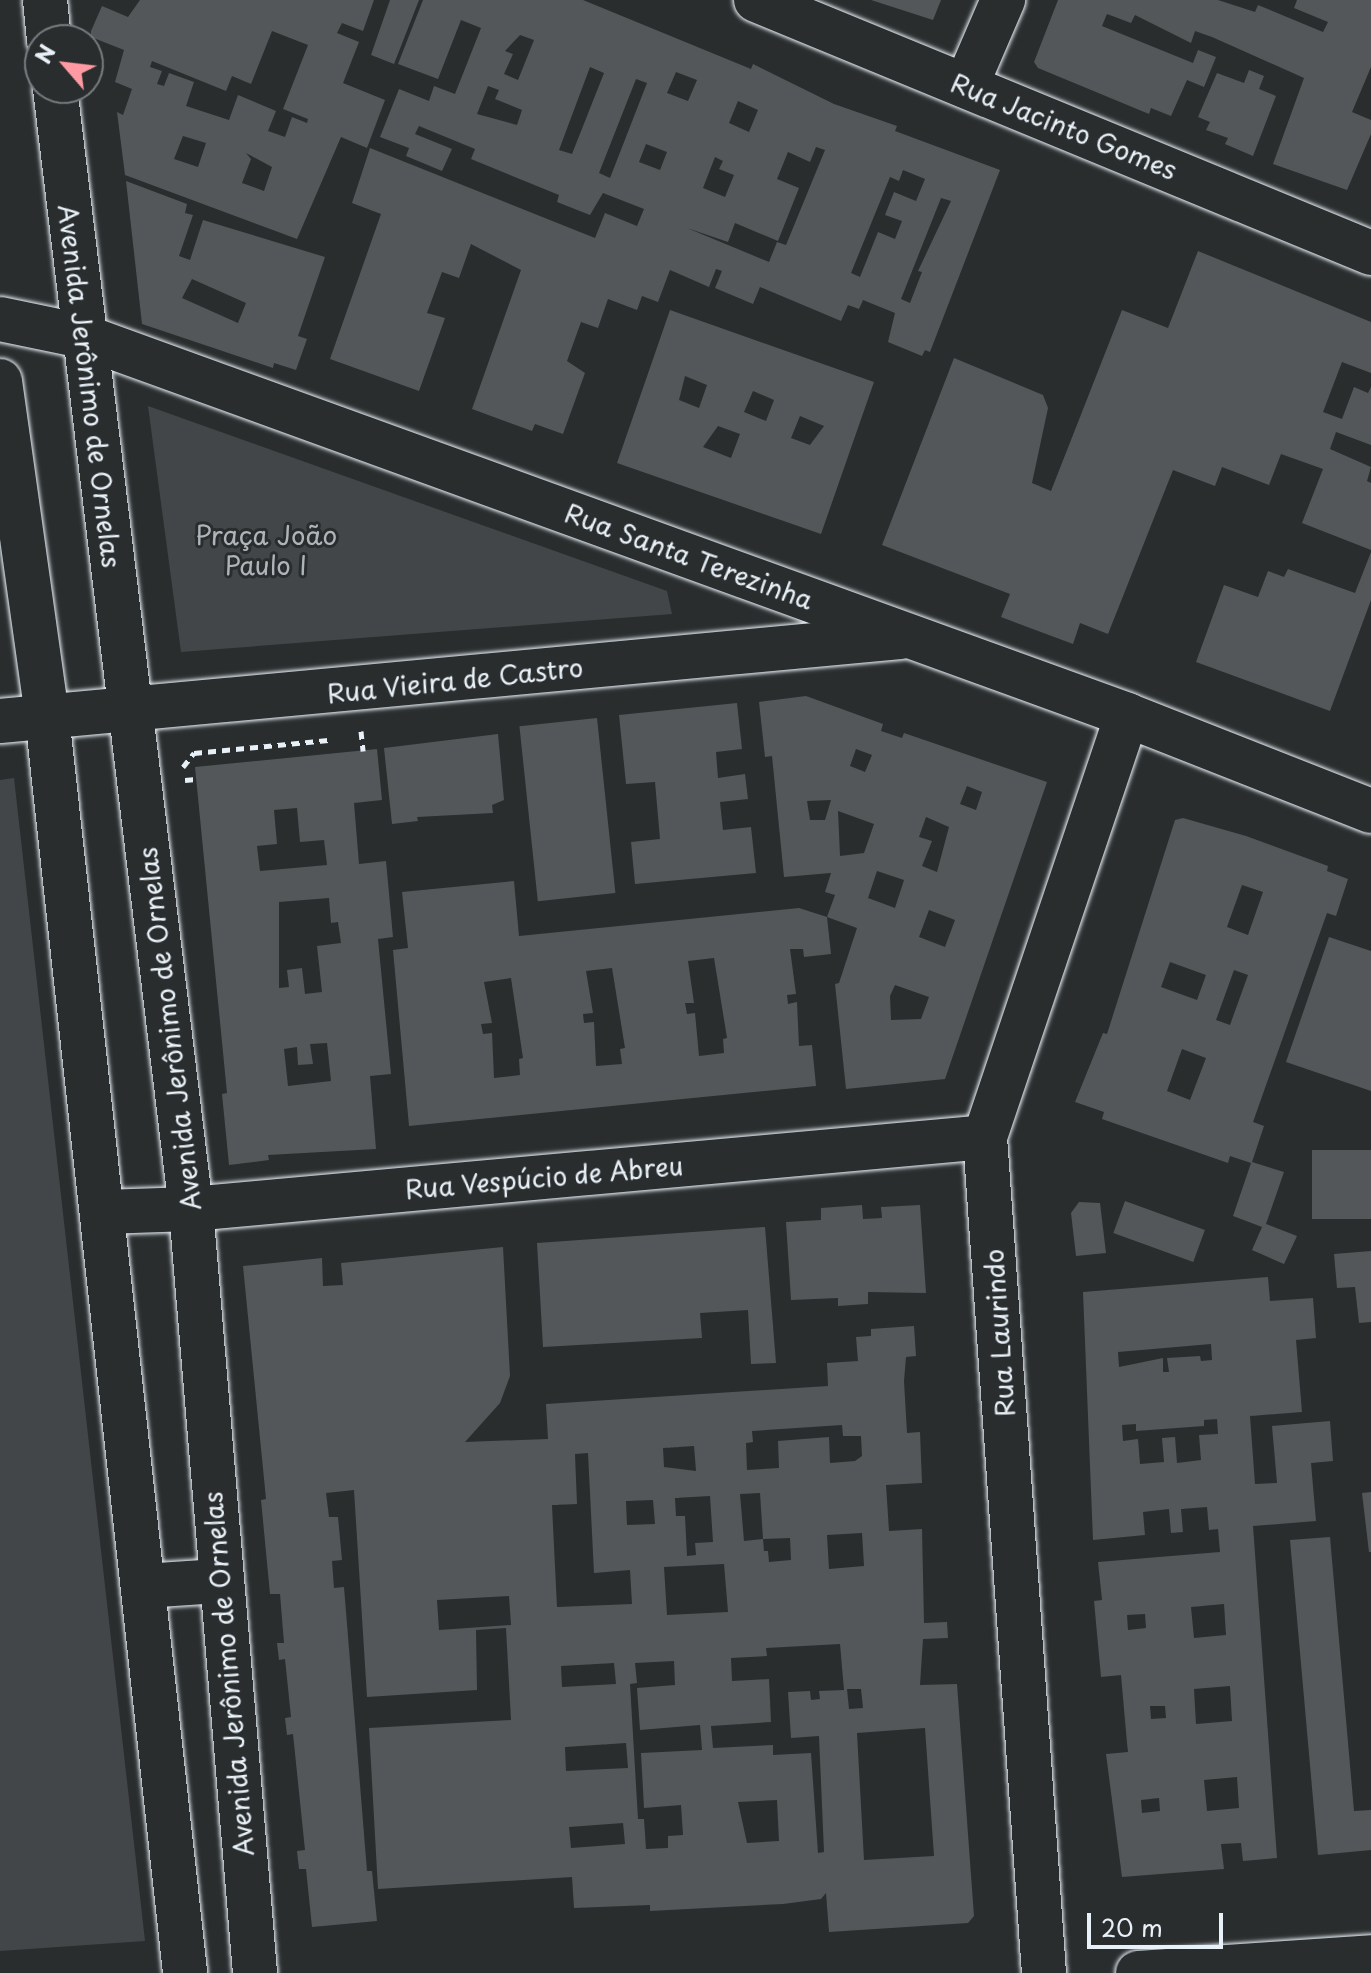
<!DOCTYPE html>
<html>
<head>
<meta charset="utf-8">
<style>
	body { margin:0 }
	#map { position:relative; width:1371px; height:1973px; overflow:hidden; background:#2a2d2e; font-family:"Playpen Sans",sans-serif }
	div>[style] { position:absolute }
	.green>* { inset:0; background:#424648 }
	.building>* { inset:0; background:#535759; transform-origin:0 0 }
	.path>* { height:5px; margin-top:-2.5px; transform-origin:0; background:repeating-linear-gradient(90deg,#e8f1f8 0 8px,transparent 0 14px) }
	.roads { filter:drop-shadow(0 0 2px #e8f1f8) drop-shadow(0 0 2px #e8f1f8) }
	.street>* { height:44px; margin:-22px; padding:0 22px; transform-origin:22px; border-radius:22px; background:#2a2d2e }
	.secondary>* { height:44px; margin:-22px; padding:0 22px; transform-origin:22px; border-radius:22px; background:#2a2d2e }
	span { translate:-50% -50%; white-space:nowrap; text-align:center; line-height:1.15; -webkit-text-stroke:6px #2a2d2e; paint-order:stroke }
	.street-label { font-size:26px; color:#e8f1f8 }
	.park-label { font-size:26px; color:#aeb5ba }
	.north { position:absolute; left:24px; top:24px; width:80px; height:80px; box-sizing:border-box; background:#2a2d2e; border:2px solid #767b7f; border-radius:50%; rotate:298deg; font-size:22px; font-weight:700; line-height:32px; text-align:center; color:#e8f1f8 }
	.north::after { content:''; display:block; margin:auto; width:28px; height:36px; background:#ff9aa2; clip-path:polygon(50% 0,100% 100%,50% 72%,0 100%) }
	.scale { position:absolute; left:1087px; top:1913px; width:136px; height:36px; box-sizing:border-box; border:4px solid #e8f1f8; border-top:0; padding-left:10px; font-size:24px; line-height:28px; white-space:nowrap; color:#e8f1f8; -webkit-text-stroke:6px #2a2d2e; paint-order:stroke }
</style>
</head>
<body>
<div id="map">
	<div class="green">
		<i style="clip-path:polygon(148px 406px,667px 591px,672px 614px,181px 652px)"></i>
		<i style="clip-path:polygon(14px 778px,145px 1941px,0 1951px,0 780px)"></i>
	</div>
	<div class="building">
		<i style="clip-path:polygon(evenodd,140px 0,374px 0,363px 31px,342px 23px,337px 33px,359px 42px,343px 83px,385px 100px,367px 148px,341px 137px,297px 239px,125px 175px,117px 112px,123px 115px,132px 89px,115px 82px,124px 50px,91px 37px,91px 31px,102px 6px,128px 17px,140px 0,272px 31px,308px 45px,283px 109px,308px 119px,307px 123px,292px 117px,285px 137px,268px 131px,276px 111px,238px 95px,229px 120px,186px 106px,194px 82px,169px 73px,164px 86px,157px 84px,162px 71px,150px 67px,152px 61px,226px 91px,232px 76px,251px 84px,272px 31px,140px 0,183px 136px,206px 143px,198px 167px,174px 159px,183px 136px,140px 0,246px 153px,272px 167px,264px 191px,242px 183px,251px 159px,246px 153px)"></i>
		<i style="clip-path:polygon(390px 0,419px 0,394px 64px,371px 55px)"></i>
		<i style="clip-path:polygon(evenodd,423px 0,583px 0,751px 69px,753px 64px,834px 104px,897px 126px,895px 131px,1000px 170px,930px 352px,925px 350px,922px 356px,888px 342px,895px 313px,863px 300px,859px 309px,848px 305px,841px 321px,760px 287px,753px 304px,715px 288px,722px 271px,716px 269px,709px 287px,670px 270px,658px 302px,642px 296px,637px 310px,608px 299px,598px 328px,581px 322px,567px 361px,585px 373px,563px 434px,535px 424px,532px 431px,472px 409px,521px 270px,471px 244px,459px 278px,442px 272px,427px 313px,445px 318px,419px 391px,330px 359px,381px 214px,352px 203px,370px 148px,595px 238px,605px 213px,637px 226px,644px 209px,603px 193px,590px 215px,557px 202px,559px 195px,471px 159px,475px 149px,419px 126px,415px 134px,452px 149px,442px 171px,406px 156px,409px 148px,380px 137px,399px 89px,429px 101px,434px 86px,455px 94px,481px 28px,461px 20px,438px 79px,398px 64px,423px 0,520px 35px,534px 40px,518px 80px,504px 74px,513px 54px,505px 51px,520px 35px,423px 0,590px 67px,604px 73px,572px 154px,559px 150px,590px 67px,423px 0,676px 72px,697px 80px,688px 101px,667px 93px,676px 72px,423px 0,636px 79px,647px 83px,610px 178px,599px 173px,636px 79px,423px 0,488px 86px,499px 90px,495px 99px,522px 110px,517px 125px,477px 114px,488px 86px,423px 0,738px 101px,758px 110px,749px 132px,729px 123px,738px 101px,423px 0,646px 144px,667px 152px,660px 170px,639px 162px,646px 144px,423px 0,816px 147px,825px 150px,786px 245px,777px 242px,769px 262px,687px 228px,728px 242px,735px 223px,778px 241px,799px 188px,777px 179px,788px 152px,810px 162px,816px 147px,423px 0,715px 157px,723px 161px,719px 169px,734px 175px,725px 197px,703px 188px,715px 157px,423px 0,903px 170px,925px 179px,916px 201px,894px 192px,885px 215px,902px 221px,895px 239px,878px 232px,860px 277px,851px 273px,890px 177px,899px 181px,903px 170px,423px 0,941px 198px,951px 201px,918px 271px,922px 272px,910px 303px,901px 299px,941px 198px)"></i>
		<i style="clip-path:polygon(871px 0,941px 0,933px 20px)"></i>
		<i style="clip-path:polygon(1058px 0,1218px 0,1255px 12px,1258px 5px,1323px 32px,1328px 22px,1294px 8px,1297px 0,1371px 0,1371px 67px,1352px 112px,1371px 120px,1371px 134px,1347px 190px,1273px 164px,1304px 78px,1212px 37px,1195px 31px,1191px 43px,1135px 15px,1131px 23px,1107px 14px,1102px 26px,1193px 63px,1198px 50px,1216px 57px,1204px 87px,1187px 80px,1171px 116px,1151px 108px,1149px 114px,1038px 68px,1034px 62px)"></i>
		<i style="clip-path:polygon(1249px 70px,1264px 76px,1259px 89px,1276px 96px,1253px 156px,1225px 144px,1228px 138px,1206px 130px,1210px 122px,1198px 117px,1217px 73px,1244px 83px)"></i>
		<i style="clip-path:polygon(evenodd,126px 181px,187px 204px,185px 213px,193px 215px,179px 256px,190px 260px,203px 220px,325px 257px,298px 336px,307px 339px,296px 370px,274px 363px,273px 368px,142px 324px,126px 181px,192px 279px,246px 303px,238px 323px,182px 298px,192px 279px)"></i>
		<i style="clip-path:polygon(1198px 251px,1371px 322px,1371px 373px,1342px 362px,1323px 412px,1342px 419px,1354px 387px,1368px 393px,1371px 387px,1371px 445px,1336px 432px,1330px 449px,1371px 467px,1367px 481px,1371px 483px,1371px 550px,1302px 523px,1323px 469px,1281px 454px,1269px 485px,1222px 467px,1215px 486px,1173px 470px,1108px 634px,1080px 623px,1073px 644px,1001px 617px,1010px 594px,882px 545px,954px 358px,1043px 395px,1048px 408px,1032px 483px,1051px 491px,1122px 310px,1168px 328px)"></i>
		<i style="clip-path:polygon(evenodd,670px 310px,874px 382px,821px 534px,617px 463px,670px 310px,685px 376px,707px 385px,699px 408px,679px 400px,685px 376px,670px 310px,753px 391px,774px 400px,766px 421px,744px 412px,753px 391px,670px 310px,800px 416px,824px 426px,810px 445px,791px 438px,800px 416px,670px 310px,718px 426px,740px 434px,731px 458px,703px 447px,718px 426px)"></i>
		<i style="clip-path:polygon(1371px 552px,1371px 600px,1330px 711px,1196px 662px,1224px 585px,1258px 597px,1268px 571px,1284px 577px,1288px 569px,1355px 593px)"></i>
		<i style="clip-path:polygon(evenodd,806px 696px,883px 724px,881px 731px,902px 738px,904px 733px,1047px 782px,945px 1079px,846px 1089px,835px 984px,839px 983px,857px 928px,827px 917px,835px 895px,825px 892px,831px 873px,784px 877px,772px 756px,765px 757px,759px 702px,806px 696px,856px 749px,872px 755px,865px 772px,850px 766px,856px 749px,806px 696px,967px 786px,982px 792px,976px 810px,960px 804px,967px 786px,806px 696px,831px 800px,825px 820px,810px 820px,807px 801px,831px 800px,806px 696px,838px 811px,874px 824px,864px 853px,840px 856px,838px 811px,806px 696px,926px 817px,949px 827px,937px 872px,922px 866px,932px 841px,919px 837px,926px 817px,806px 696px,877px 871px,904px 880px,895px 908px,868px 898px,877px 871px,806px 696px,929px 910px,955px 920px,945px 947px,919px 937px,929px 910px,806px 696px,895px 985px,929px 997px,921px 1019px,891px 1020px,890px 996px,895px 985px)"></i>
		<i style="clip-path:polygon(737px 703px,742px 749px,716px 752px,718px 778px,745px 774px,748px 799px,720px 802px,723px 830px,751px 827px,756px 873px,635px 884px,631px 842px,660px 839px,655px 782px,626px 784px,619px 715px)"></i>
		<i style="left:597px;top:718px;width:176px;height:78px;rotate:84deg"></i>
		<i style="clip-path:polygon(498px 734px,504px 800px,492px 805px,493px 813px,417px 817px,418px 821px,392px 824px,384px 748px)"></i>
		<i style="clip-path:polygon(evenodd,377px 749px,382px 800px,354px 803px,359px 864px,386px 861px,393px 937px,378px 939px,391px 1074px,370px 1076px,376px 1149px,268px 1155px,269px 1160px,229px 1165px,222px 1094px,227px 1093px,195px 767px,377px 749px,297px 808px,300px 842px,324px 840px,327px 865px,260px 871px,257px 846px,277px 844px,274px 810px,297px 808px,377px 749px,329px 898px,331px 923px,338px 922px,341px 943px,317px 946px,322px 992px,305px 994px,302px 968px,287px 970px,289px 987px,279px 988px,279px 902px,329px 898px,377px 749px,327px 1043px,331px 1081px,288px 1086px,284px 1049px,297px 1047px,298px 1065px,313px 1064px,310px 1044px,327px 1043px)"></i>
		<i style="clip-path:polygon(evenodd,1183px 818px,1246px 836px,1328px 866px,1327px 871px,1348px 879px,1336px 916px,1327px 913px,1253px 1122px,1264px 1126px,1252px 1162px,1284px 1172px,1266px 1224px,1297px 1236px,1284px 1264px,1252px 1250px,1262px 1227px,1233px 1216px,1251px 1163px,1230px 1156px,1228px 1163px,1102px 1119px,1104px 1112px,1075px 1102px,1103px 1033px,1107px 1034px,1175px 820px,1183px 818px,1242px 885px,1263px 892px,1248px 935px,1227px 927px,1242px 885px,1183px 818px,1170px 962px,1206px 975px,1197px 1000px,1161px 987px,1170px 962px,1183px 818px,1234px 970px,1248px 975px,1230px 1025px,1216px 1020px,1234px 970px,1183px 818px,1182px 1049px,1206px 1058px,1190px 1100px,1167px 1091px,1182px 1049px)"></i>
		<i style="clip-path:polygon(evenodd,514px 881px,519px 936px,799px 908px,827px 917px,831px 954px,804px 957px,803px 949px,790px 949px,796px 994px,787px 995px,788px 1004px,797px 1002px,799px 1046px,812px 1045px,816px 1086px,409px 1126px,393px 950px,408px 948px,402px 892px,514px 881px,714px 958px,727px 1038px,723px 1039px,724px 1053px,699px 1056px,695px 1013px,687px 1014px,685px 1003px,694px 1003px,688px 961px,714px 958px,514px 881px,612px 968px,625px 1048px,620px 1049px,622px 1064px,596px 1066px,594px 1022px,584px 1023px,583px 1014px,593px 1013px,586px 971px,612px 968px,514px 881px,511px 978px,523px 1058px,519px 1059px,520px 1075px,494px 1078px,492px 1033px,483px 1034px,481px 1024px,492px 1023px,484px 982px,511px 978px)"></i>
		<i style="clip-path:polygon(1329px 937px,1371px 951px,1371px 1091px,1286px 1062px)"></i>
		<i style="left:1371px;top:1150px;width:69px;height:59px;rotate:90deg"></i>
		<i style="left:1125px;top:1201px;width:85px;height:34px;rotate:20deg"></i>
		<i style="clip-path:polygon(1079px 1202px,1100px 1203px,1106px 1253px,1076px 1256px,1071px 1213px)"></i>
		<i style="clip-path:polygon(862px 1205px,863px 1219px,882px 1218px,881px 1207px,920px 1205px,926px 1293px,868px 1292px,868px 1304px,838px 1306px,838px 1298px,791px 1300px,786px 1222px,821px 1220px,821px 1208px)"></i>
		<i style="clip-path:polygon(765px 1227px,776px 1363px,751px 1364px,748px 1310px,700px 1313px,702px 1338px,543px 1347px,537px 1243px)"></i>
		<i style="clip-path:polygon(evenodd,503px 1247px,510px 1376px,500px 1403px,465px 1442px,548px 1439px,546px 1404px,828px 1386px,827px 1363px,858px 1361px,856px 1337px,871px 1336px,871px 1329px,914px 1326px,916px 1356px,906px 1357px,904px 1381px,907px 1433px,920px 1432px,922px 1483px,886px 1485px,889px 1531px,922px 1529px,924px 1623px,947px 1622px,948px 1638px,923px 1639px,920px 1685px,957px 1684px,974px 1916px,968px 1923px,829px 1932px,826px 1893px,821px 1899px,783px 1904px,650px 1911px,650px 1905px,574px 1908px,572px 1877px,378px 1889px,369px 1728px,511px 1720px,506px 1628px,476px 1630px,477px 1690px,367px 1697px,354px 1490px,326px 1493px,329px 1517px,338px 1517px,342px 1560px,332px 1561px,334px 1588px,344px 1587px,367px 1871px,372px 1871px,377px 1921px,312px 1927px,306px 1869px,299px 1869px,297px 1851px,305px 1850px,293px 1734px,287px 1735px,285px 1718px,291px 1717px,285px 1659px,279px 1660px,277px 1643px,284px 1643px,280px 1594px,270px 1594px,261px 1500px,266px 1499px,243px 1266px,322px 1258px,323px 1286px,343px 1285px,341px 1263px,503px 1247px,842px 1425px,843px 1436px,861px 1436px,862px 1456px,855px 1461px,830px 1463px,829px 1437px,778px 1441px,779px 1468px,747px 1470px,746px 1443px,753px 1442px,752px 1431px,842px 1425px,503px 1247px,694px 1446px,696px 1471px,664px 1467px,663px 1448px,694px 1446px,503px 1247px,588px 1453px,594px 1573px,630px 1570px,632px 1604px,557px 1607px,552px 1505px,577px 1504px,575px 1454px,588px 1453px,503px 1247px,760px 1493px,763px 1539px,790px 1538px,791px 1560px,769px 1562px,768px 1551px,764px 1551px,763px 1539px,744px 1541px,740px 1494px,760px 1493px,503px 1247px,710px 1496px,713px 1542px,695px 1543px,696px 1555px,687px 1556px,685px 1516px,676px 1516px,675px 1498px,710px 1496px,503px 1247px,653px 1500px,655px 1524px,627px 1525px,626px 1501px,653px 1500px,503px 1247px,862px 1533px,864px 1566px,829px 1569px,827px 1535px,862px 1533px,503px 1247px,724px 1564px,728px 1612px,667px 1615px,664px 1567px,724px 1564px,503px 1247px,509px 1596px,511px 1625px,439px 1630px,437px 1600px,509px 1596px,503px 1247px,840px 1644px,844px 1690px,819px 1691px,820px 1699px,811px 1700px,810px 1691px,788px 1692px,791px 1738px,819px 1736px,824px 1852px,818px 1853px,811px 1753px,773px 1755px,773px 1745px,713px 1748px,711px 1726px,771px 1722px,769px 1679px,732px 1681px,731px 1658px,767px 1656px,766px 1648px,840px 1644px,503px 1247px,674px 1661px,675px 1685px,637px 1688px,640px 1730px,700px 1725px,702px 1750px,641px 1753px,644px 1808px,681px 1805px,683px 1835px,668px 1836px,668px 1848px,646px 1849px,644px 1819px,638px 1819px,630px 1684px,637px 1683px,635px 1663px,674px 1661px,503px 1247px,614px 1663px,616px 1684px,562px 1687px,561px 1666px,614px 1663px,503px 1247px,847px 1689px,861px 1689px,863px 1708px,849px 1709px,847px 1689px,503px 1247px,925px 1728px,934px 1856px,864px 1860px,857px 1733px,925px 1728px,503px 1247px,626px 1743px,628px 1768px,566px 1771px,565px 1747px,626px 1743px,503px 1247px,777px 1800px,779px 1841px,747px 1843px,738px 1802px,777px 1800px,503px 1247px,623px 1823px,625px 1844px,571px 1848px,569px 1827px,623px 1823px)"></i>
		<i style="clip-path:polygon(1371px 1251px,1371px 1322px,1359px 1323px,1355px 1287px,1337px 1288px,1334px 1254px)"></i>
		<i style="clip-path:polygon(evenodd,1268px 1277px,1270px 1301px,1313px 1298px,1316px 1338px,1296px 1340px,1302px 1412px,1250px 1416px,1255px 1484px,1277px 1483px,1272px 1426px,1330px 1421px,1333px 1461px,1311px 1463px,1316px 1521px,1253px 1526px,1277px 1858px,1243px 1861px,1241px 1843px,1221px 1844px,1224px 1869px,1122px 1877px,1106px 1754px,1128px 1752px,1127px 1743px,1121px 1675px,1101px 1677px,1094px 1601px,1102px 1600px,1098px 1562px,1220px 1552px,1218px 1529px,1209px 1530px,1207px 1507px,1181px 1509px,1183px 1532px,1171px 1533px,1169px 1509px,1143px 1512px,1145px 1535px,1093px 1540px,1083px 1292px,1268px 1277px,1211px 1344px,1212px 1360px,1201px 1361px,1200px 1356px,1167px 1358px,1169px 1372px,1163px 1372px,1163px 1358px,1119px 1367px,1118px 1352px,1211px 1344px,1268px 1277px,1217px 1419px,1218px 1434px,1199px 1435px,1201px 1460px,1177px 1463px,1175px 1437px,1162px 1438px,1164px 1462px,1140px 1464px,1138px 1439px,1123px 1441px,1122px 1425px,1136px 1424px,1136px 1431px,1204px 1426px,1204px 1420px,1217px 1419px,1268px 1277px,1224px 1604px,1226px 1635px,1194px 1638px,1191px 1607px,1224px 1604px,1268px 1277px,1145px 1614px,1146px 1628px,1128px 1630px,1127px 1615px,1145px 1614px,1268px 1277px,1230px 1686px,1232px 1721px,1196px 1724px,1194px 1689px,1230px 1686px,1268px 1277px,1150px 1706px,1165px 1706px,1166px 1718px,1151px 1719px,1150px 1706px,1268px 1277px,1237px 1777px,1239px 1808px,1207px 1811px,1204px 1780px,1237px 1777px,1268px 1277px,1159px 1798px,1160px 1811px,1142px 1813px,1141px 1800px,1159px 1798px)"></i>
		<i style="clip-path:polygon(1371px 1492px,1371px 1552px,1369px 1552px,1362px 1493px)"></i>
		<i style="clip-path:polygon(1330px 1537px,1354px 1811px,1371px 1810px,1371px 1850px,1318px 1855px,1290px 1540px)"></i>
	</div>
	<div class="path">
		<i style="left:361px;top:731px;width:20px;rotate:84deg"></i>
		<i style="left:183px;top:767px;width:18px;rotate:-52deg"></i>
		<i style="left:194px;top:753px;width:135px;rotate:-5.5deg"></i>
		<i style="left:185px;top:780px;width:11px;rotate:-5deg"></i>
	</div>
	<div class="roads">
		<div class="street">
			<i style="left:756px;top:0;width:665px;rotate:22.36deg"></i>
			<i style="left:966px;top:86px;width:94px;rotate:-66.7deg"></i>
			<i style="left:0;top:319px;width:84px;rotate:11.7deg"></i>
			<i style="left:82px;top:336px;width:1112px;rotate:19.93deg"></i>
			<i style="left:1127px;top:715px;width:262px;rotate:21.5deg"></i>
			<i style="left:0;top:721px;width:904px;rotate:-5.33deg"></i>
			<i style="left:103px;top:1212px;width:88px;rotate:-2deg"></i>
			<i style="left:191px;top:1209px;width:797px;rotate:-5.18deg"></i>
			<i style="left:1044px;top:1973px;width:838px;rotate:-94.04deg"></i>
			<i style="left:985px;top:1137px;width:445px;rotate:-71.4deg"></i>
		</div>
		<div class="secondary">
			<i style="left:45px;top:0;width:40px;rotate:84.3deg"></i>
			<i style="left:55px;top:88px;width:1129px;rotate:83.08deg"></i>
			<i style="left:191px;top:1209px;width:767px;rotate:85.21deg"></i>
			<i style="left:0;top:381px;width:338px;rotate:82deg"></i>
			<i style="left:47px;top:716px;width:1265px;rotate:83.73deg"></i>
			<i style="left:143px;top:1586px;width:76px;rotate:-3.8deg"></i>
			<i style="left:1138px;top:1973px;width:234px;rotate:-3.9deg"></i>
		</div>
	</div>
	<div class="street-label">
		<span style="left:1064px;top:126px;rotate:22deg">Rua Jacinto Gomes</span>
		<span style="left:90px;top:386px;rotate:83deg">Avenida Jerônimo de Ornelas</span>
		<span style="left:689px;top:556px;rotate:20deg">Rua Santa Terezinha</span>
		<span style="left:455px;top:680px;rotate:-6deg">Rua Vieira de Castro</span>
		<span style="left:169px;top:1029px;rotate:-97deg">Avenida Jerônimo de Ornelas</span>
		<span style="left:544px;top:1177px;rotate:-5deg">Rua Vespúcio de Abreu</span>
		<span style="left:999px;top:1333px;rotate:-94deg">Rua Laurindo</span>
		<span style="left:228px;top:1674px;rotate:-95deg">Avenida Jerônimo de Ornelas</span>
	</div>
	<div class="park-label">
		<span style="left:266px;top:550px">Praça João<br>Paulo I</span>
	</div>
	<div class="north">N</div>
	<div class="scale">20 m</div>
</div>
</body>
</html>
